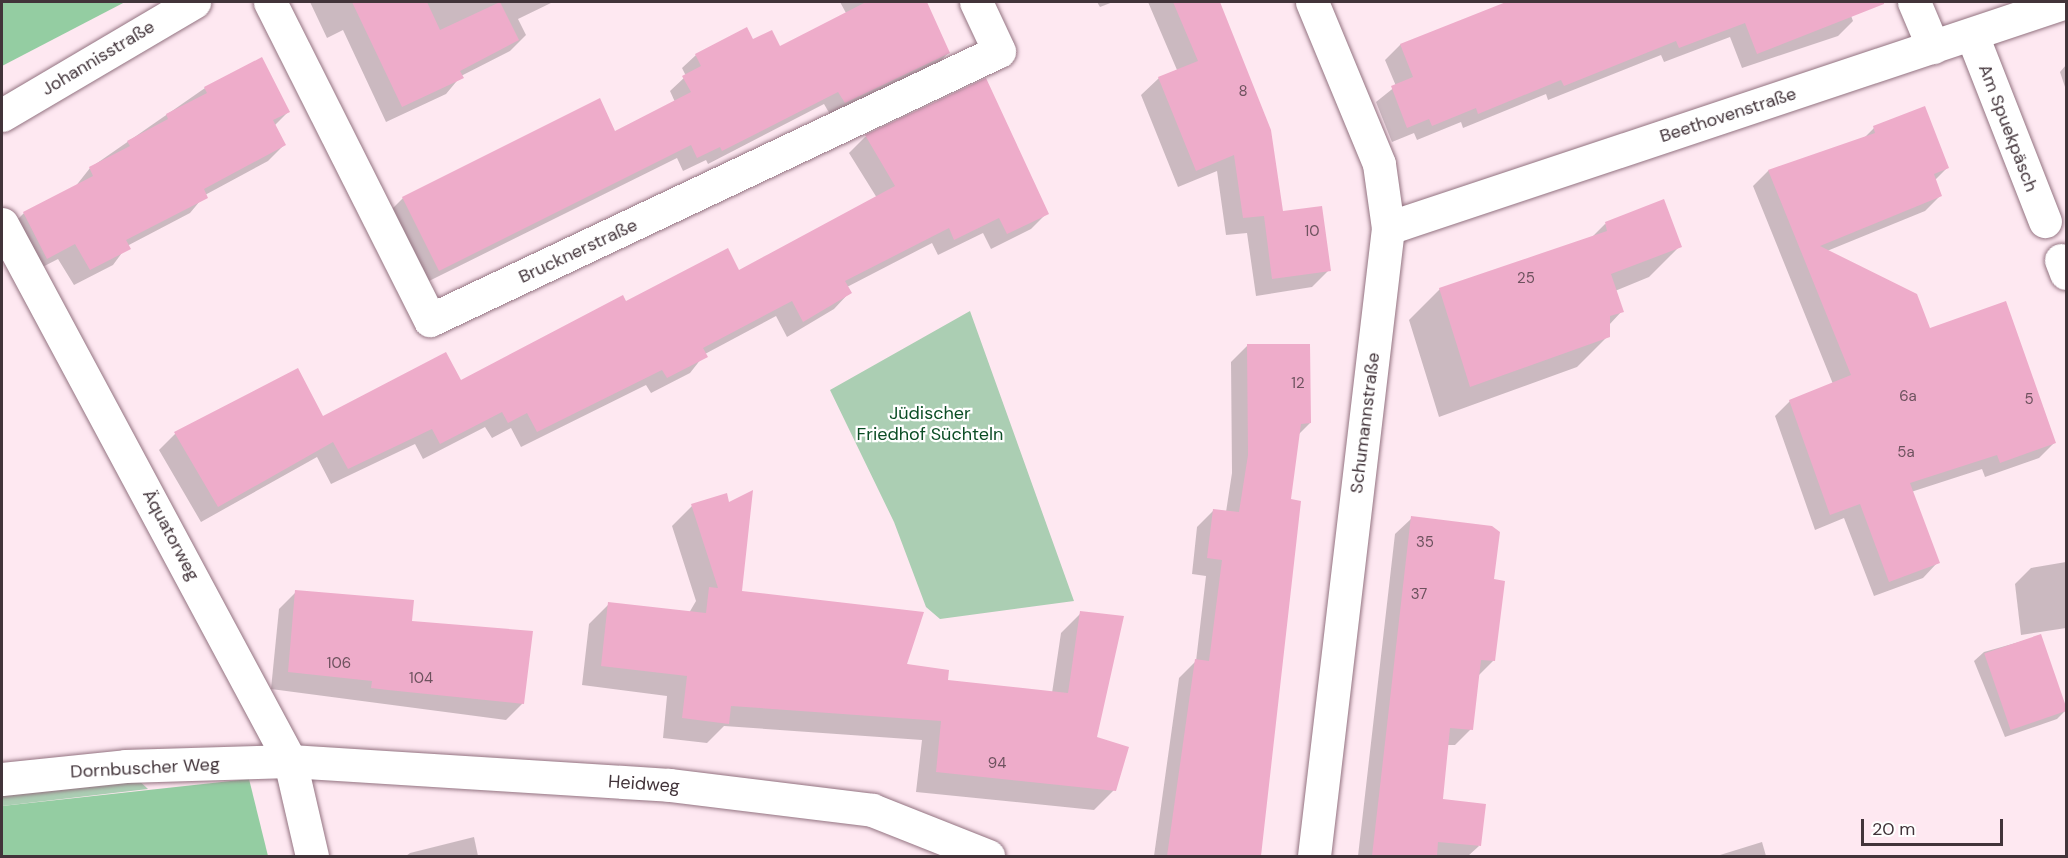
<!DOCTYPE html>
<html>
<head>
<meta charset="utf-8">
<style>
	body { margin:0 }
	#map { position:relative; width:2068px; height:858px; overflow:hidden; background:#fee8f1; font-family:"DM Sans",sans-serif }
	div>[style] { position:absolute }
	.green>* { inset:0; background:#abceb3 }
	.forest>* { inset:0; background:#94cda2 }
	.shadow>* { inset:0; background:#0003 }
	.building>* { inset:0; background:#eeacca; transform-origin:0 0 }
	.roads { filter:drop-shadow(0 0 2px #937381) drop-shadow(0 0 2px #937381) }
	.street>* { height:33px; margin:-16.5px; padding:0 16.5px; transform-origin:16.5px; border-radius:16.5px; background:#fff }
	span { translate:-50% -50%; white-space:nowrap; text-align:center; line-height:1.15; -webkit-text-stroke:4.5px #fff; paint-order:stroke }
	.number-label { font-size:15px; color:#6d525e }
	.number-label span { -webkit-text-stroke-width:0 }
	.street-label { font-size:18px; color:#42343a }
	.park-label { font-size:18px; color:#0b4d25 }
	.frame { position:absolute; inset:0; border:3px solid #42343a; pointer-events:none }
	.scale { position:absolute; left:1861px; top:819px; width:142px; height:27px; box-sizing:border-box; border:3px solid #42343a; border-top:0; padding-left:8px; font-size:18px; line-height:21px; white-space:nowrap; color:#42343a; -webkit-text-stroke:4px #fff; paint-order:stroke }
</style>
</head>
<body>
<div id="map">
	<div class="green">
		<i style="clip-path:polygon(970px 311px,1074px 601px,940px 619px,926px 607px,894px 522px,830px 390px)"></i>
		<i style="clip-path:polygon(134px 776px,148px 789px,2px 806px,2px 790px)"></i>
	</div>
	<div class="forest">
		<i style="clip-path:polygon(2px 2px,125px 2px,2px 66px)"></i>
		<i style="clip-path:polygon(249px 779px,268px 856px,2px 856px,2px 806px)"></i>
	</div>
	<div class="shadow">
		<i style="clip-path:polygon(310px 2px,553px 2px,518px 19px,526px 35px,510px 51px,461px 76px,446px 94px,386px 122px,343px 30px,327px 38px)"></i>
		<i style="clip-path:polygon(840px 2px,925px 2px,948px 53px,935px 67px,831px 116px,824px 104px,708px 164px,706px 160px,683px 171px,677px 158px,425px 283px,389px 212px,403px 198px,615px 133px,675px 102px,670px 91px,686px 76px,682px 68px,696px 55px,753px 41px,780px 48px,846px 13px)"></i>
		<i style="clip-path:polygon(1097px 2px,1113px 2px,1100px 7px)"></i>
		<i style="clip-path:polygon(1148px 2px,1218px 2px,1270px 131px,1282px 213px,1329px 270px,1312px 287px,1256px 296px,1247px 233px,1226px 235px,1217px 171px,1178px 187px,1141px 95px,1159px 78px,1177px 70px)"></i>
		<i style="clip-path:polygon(1520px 2px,1659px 2px,1663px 12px,1688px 2px,1846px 2px,1853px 21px,1838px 36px,1742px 68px,1730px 37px,1664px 62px,1661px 55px,1548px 100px,1546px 94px,1463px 128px,1461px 122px,1417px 140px,1414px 133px,1392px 142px,1376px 102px,1396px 86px,1385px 60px,1400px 45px)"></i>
		<i style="clip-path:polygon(2066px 65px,2066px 90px,2060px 72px)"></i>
		<i style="clip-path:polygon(985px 80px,1047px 213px,1031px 229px,991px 249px,983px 233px,938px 255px,932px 243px,847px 287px,850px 292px,834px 309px,787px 337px,776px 316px,705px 354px,690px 373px,651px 393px,646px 385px,521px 447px,511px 428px,492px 438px,485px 427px,423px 459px,415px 444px,331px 484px,317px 457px,201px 522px,159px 450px,175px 434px,297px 370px,322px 418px,460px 382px,625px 303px,738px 272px,877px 198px,849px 153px,865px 137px)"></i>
		<i style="clip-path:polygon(205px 88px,288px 112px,274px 126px,284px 145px,268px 161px,205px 195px,190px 213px,127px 246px,113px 265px,74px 285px,58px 259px,31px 273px,8px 229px,24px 213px,75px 187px,90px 168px)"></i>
		<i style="clip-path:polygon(1874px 128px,1948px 167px,1934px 181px,1940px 196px,1925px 211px,1827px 251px,1929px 330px,2054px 443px,2039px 458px,1985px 477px,1982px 469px,1911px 492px,1938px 562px,1923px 578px,1874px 596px,1844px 518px,1815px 530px,1775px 416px,1790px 401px,1833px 384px,1753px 186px,1768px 171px,1863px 139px)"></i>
		<i style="clip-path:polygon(1605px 224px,1680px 246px,1649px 277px,1615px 291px,1622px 311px,1609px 325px,1608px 336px,1577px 367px,1439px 417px,1409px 320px,1440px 289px,1591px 238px)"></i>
		<i style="clip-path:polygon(1247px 346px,1310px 423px,1298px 435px,1290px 501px,1299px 502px,1259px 856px,1154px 856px,1179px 678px,1196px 661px,1206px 576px,1192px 574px,1197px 527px,1213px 511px,1226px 512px,1232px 473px,1231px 362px)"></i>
		<i style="clip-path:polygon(692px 506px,740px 592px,946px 681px,1052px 693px,1061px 633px,1081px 613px,1095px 738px,1114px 790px,1094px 810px,916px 792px,922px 740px,724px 726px,707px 743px,663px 738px,667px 696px,582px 685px,589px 624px,609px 604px,689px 613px,696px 601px,672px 526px)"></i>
		<i style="clip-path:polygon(1412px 518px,1492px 581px,1494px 660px,1477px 677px,1471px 729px,1455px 745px,1447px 745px,1441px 800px,1479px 846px,1468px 856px,1358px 856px,1395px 534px)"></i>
		<i style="clip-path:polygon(2066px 562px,2066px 628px,2021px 635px,2015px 584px,2031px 568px)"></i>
		<i style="clip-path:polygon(296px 592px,523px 703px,506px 720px,271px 689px,279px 609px)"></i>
		<i style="clip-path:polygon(2040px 636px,2066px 710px,2057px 719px,2005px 737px,1974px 661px,1984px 652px)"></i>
		<i style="clip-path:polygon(474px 837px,478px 856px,406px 856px,410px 853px)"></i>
		<i style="clip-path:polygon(1762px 842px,1766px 856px,1718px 856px,1720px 855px)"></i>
	</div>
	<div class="building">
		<i style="clip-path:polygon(352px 2px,427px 2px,440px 30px,500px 2px,519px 40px,460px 71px,464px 78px,402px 107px)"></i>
		<i style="clip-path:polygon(866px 2px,927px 2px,950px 53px,845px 103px,838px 92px,722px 151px,720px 147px,697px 158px,691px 145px,439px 271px,402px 197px,600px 98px,615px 131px,691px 92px,682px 76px,701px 66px,695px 54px,747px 27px,753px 39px,772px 30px,780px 46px)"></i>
		<i style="clip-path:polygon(1173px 2px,1220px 2px,1271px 130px,1283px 211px,1322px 206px,1331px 271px,1272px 279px,1264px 216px,1243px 218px,1234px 155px,1196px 171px,1158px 77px,1198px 61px)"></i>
		<i style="clip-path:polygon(1506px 2px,1884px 2px,1884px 4px,1757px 54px,1745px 23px,1679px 48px,1676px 41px,1564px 86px,1561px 80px,1478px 114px,1476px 108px,1432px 126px,1429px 119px,1407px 128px,1391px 86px,1413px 77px,1400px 44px)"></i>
		<i style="clip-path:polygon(262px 57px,290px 112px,273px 120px,286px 145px,204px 189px,208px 198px,126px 240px,131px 249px,90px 270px,75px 244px,47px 259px,23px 212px,93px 176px,89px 167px,130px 146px,127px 141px,168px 119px,166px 114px,207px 93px,204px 87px)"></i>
		<i style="clip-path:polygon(986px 78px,1049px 214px,1007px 234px,999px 218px,954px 240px,949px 228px,845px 281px,852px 293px,803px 322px,792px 301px,703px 348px,708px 357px,667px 378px,662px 370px,537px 432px,527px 413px,508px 423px,502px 412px,440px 444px,432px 429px,348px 469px,333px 442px,218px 507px,174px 432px,298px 368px,323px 416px,446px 352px,461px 380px,623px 295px,626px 301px,728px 248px,739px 270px,895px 186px,865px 135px)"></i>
		<i style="clip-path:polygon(1925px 106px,1949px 168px,1934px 174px,1942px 196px,1820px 246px,1917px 294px,1930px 328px,2006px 301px,2056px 443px,2000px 463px,1997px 455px,1910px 483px,1940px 563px,1889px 582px,1860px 504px,1830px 515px,1789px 400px,1851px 375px,1768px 170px,1875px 133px,1873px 126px)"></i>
		<i style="clip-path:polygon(1664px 199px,1682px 247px,1611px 274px,1624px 312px,1610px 316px,1610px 337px,1470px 387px,1439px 288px,1607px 231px,1605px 222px)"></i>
		<i style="clip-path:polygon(1247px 344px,1310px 344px,1311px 423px,1301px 424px,1291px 499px,1301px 501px,1261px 856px,1167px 856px,1195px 659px,1209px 661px,1222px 560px,1207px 558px,1213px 509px,1239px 512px,1248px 455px)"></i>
		<i style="clip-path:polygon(753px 490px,742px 591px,924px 612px,907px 664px,949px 670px,948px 680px,1068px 693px,1080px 611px,1124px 616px,1097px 737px,1129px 747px,1116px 791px,936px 772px,941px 721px,731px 706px,729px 724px,682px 718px,687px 676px,601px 666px,608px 602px,706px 613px,709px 587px,718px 588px,691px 504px,727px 493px,729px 502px)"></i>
		<i style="clip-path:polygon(1411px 516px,1492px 526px,1500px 532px,1494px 579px,1505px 581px,1495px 661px,1481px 660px,1473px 730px,1450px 728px,1443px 799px,1486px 804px,1481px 846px,1438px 842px,1437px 856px,1372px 856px)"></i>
		<i style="clip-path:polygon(295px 590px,414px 600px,412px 621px,533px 631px,524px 704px,388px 690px,371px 688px,372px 681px,288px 672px)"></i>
		<i style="left:2041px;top:634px;width:81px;height:60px;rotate:71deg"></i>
	</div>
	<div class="roads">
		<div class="street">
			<i style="left:270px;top:2px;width:356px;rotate:63.3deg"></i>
			<i style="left:430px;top:320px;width:629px;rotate:-25.3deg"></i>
			<i style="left:999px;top:51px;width:54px;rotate:-115.1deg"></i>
			<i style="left:1312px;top:2px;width:175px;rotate:67.5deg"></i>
			<i style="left:1379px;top:164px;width:65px;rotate:82deg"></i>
			<i style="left:1388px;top:228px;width:632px;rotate:96.72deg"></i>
			<i style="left:1914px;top:2px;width:49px;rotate:67.1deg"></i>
			<i style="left:1972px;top:35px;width:200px;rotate:68.6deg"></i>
			<i style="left:2px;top:115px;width:223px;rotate:-30.5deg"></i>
			<i style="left:2px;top:224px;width:609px;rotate:61.79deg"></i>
			<i style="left:290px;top:761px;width:98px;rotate:77deg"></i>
			<i style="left:1388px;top:228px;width:715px;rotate:-18.43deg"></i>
			<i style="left:2061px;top:260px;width:14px;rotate:69deg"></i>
			<i style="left:2px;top:779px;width:124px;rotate:-6deg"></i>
			<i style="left:125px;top:766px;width:165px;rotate:-1.7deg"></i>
			<i style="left:290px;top:761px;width:380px;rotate:3.6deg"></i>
			<i style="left:669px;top:785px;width:205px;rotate:7deg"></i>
			<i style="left:872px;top:810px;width:125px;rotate:21.6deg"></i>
		</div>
	</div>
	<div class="number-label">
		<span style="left:1243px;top:92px">8</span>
		<span style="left:1312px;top:232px">10</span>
		<span style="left:1526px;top:279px">25</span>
		<span style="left:1298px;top:384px">12</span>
		<span style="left:1908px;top:397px">6a</span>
		<span style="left:2029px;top:400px">5</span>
		<span style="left:1906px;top:453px">5a</span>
		<span style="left:1425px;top:543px">35</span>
		<span style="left:1419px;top:595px">37</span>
		<span style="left:339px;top:664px">106</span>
		<span style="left:421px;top:679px">104</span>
		<span style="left:997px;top:764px">94</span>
	</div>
	<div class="street-label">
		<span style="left:98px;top:58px;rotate:-31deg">Johannisstraße</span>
		<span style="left:1728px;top:115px;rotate:-18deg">Beethovenstraße</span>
		<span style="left:2008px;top:128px;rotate:69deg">Am Spuekpäsch</span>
		<span style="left:578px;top:251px;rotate:-25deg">Brucknerstraße</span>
		<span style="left:1365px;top:423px;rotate:-83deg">Schumannstraße</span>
		<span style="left:171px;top:535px;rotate:62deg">Äquatorweg</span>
		<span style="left:145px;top:768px;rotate:-3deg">Dornbuscher Weg</span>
		<span style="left:644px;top:784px;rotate:4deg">Heidweg</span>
	</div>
	<div class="park-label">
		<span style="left:930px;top:424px">Jüdischer<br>Friedhof Süchteln</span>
	</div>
	<div class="frame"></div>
	<div class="scale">20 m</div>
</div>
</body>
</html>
